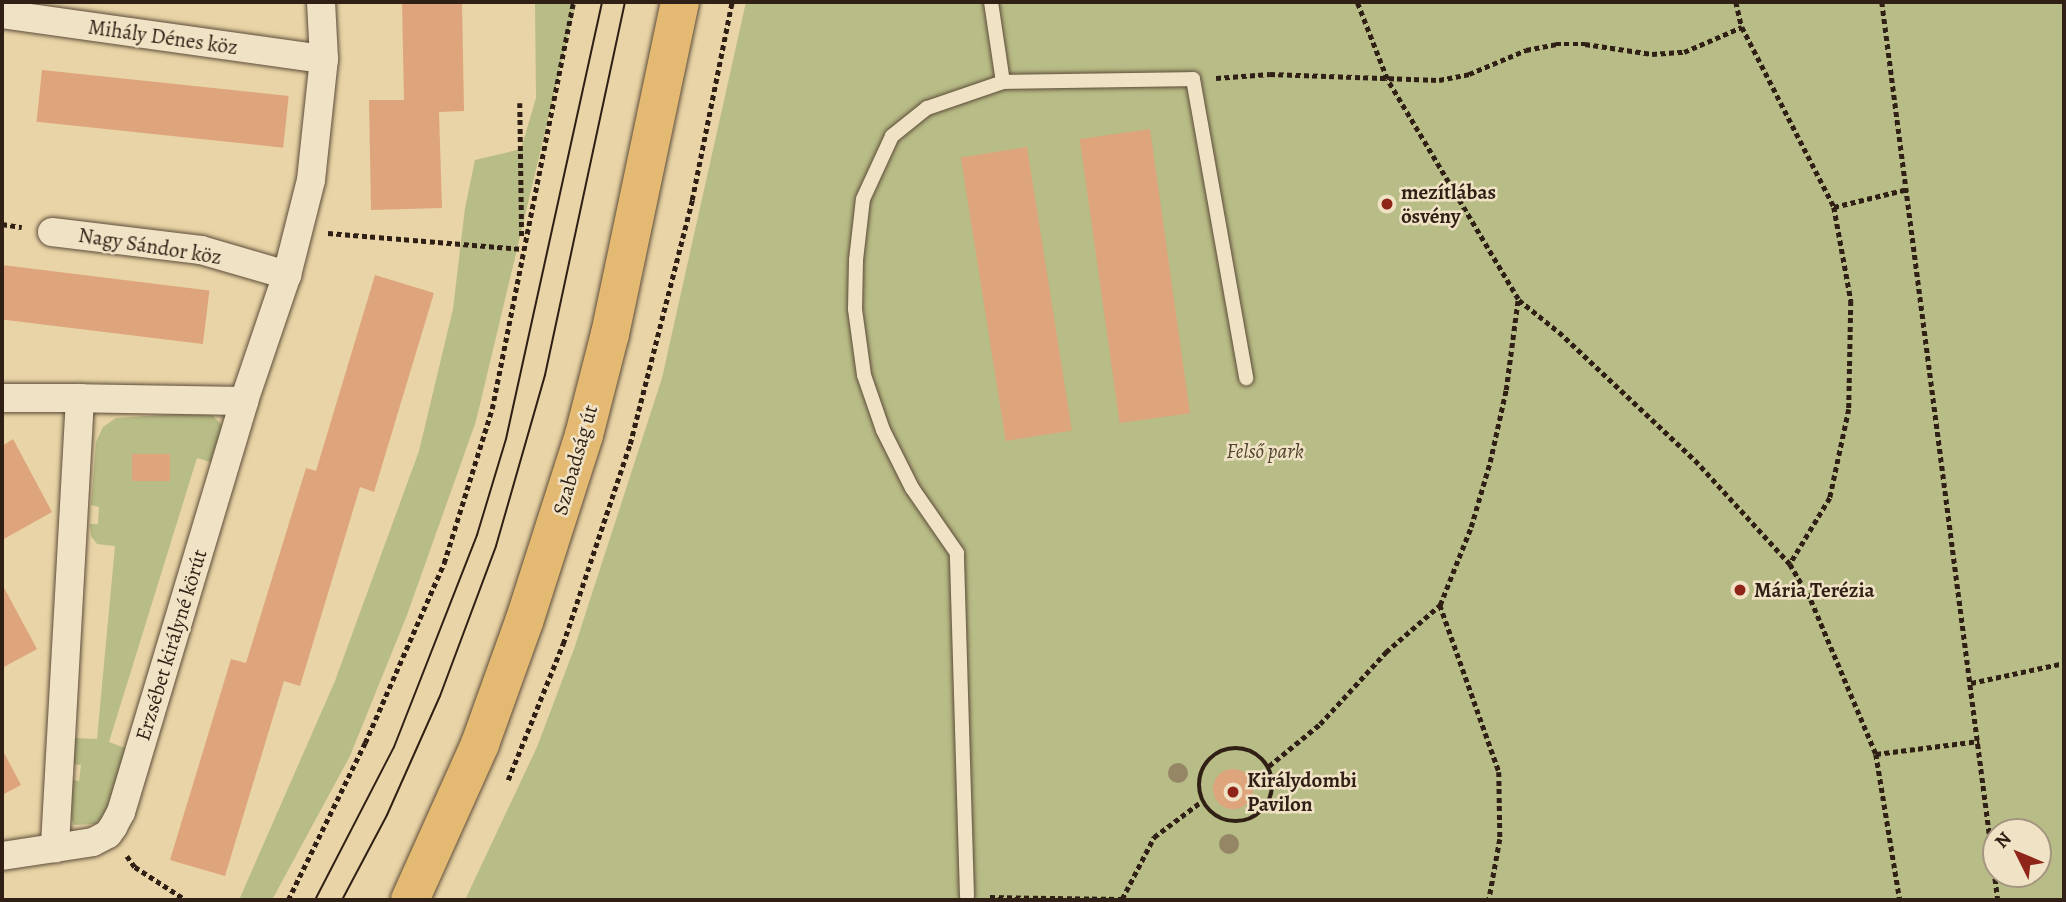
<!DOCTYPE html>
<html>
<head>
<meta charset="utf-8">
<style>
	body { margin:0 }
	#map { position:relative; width:2066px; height:902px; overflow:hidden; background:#e8d4a6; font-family:Alegreya,serif }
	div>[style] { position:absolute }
	.green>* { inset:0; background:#b8bc86 }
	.building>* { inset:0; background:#dea47c; transform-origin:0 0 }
	.round { border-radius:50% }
	.path>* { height:4.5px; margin-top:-2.25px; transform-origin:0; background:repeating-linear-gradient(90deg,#2f1f15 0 5px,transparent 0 8.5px) }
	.path>.ring { margin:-2.25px; padding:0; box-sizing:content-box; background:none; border:4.5px solid #2f1f15; border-radius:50% }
	.roads { filter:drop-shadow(0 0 2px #5d4c39) drop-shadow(0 0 2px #5d4c39) }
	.lane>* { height:14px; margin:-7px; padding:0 7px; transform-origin:7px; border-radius:7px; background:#f0e3c5 }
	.street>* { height:28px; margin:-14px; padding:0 14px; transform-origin:14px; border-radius:14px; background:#f0e3c5 }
	.primary>* { height:38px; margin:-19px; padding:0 19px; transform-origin:19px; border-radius:19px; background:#e4ba73 }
	.tram>* { height:2px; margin:-1px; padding:0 1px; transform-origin:1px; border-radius:1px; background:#2f1f15 }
	.trees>* { width:20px; height:20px; margin:-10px; border-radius:50%; background:#958666 }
	.dots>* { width:19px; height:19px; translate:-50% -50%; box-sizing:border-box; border:4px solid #f0e3c5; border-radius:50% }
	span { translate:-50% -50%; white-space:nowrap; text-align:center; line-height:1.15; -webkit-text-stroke:5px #f0e3c5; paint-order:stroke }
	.street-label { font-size:21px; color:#2f1f15 }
	.poi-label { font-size:21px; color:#2f1f15; font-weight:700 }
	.left { translate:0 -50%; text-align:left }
	.park-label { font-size:21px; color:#514631; font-style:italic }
	.frame { position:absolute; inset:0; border:4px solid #2f1f15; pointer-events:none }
	.north { position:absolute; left:1982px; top:818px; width:70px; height:70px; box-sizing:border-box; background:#f0e3c5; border:2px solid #a3957f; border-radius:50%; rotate:313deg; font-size:19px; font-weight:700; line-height:28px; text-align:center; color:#2f1f15 }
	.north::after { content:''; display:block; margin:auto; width:24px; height:32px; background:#8f2418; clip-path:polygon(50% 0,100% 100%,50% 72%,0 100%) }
</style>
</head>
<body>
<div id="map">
	<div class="green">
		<i style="clip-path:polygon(535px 2px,576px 2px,476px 421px,407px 615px,350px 756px,272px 900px,239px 900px,335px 681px,419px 451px,453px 309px,465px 208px,475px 160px,521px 149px,536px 98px)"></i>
		<i style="clip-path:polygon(evenodd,746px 2px,2064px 2px,2064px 900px,465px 900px,537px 747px,574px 649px,662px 378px,746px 2px,1996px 832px,2038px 832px,2038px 874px,1996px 874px,1996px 832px)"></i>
		<i style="clip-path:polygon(209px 412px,223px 426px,212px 456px,220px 458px,211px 462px,197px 458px,109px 742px,128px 749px,106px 814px,95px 824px,74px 825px,71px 818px,72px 780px,79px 781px,81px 765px,73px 764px,75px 738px,97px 739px,115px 546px,97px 544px,91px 536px,90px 524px,98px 524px,99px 507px,91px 505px,96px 442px,103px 427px,116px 418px)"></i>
	</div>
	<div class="building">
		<i style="clip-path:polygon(402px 2px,462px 2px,464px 111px,439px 112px,442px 208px,371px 210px,369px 100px,404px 100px)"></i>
		<i style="left:42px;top:70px;width:248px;height:52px;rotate:6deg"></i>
		<i style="left:1150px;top:129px;width:287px;height:71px;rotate:82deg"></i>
		<i style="left:1027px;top:147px;width:287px;height:67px;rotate:81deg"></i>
		<i style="left:2px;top:265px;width:209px;height:54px;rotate:7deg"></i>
		<i style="clip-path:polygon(375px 275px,434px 293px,374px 492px,360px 487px,300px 686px,284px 681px,225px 876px,170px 860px,231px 659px,246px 663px,306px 468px,316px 471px)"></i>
		<i style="clip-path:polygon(13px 439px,52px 512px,2px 540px,2px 446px)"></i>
		<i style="left:170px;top:454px;width:27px;height:38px;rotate:90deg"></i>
		<i style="clip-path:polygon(2px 584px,37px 649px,2px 668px)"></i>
		<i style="clip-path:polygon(2px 749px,21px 785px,2px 795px)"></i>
		<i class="round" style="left:1213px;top:769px;width:40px;height:40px"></i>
	</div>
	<div class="path">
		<i style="left:1736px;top:2px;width:26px;rotate:77deg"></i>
		<i style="left:1742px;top:27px;width:202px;rotate:62.9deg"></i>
		<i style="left:1834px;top:207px;width:96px;rotate:79.7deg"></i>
		<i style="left:1851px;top:301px;width:108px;rotate:91.1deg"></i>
		<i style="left:1849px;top:409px;width:91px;rotate:102.1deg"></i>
		<i style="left:1830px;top:498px;width:77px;rotate:121.2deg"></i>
		<i style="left:1882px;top:2px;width:905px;rotate:82.64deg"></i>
		<i style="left:1216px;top:78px;width:54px;rotate:-4.2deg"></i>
		<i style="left:1270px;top:74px;width:169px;rotate:2deg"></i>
		<i style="left:1439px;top:80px;width:31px;rotate:-11deg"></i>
		<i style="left:1469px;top:74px;width:62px;rotate:-22.8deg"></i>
		<i style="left:1526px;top:50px;width:31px;rotate:-11deg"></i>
		<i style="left:1556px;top:44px;width:29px"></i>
		<i style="left:1585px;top:44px;width:68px;rotate:8.5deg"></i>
		<i style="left:1652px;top:54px;width:32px;rotate:-4deg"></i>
		<i style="left:1684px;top:52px;width:63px;rotate:-23.3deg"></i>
		<i style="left:520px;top:103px;width:135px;rotate:89.2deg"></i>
		<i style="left:1834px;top:207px;width:76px;rotate:-13.7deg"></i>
		<i style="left:2px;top:224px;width:20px;rotate:9deg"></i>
		<i style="left:328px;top:233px;width:195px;rotate:4.7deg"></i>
		<i style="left:1519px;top:300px;width:51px;rotate:38.7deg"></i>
		<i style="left:1559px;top:332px;width:187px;rotate:43.3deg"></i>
		<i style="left:1695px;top:460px;width:141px;rotate:47.6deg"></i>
		<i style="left:1790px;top:564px;width:42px;rotate:59.7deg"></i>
		<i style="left:1811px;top:600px;width:167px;rotate:67.1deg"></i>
		<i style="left:1876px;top:754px;width:148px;rotate:80.7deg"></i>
		<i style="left:1440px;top:605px;width:177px;rotate:70.5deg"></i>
		<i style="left:1499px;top:772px;width:67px;rotate:89.1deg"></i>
		<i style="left:1500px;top:839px;width:62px;rotate:100.2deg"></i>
		<i style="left:1971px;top:683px;width:95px;rotate:-12.1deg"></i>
		<i class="ring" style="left:1199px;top:748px;width:69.5px;height:69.5px"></i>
		<i style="left:1876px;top:754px;width:104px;rotate:-7.2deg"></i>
		<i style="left:1269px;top:766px;width:66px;rotate:-39.5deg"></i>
		<i style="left:1320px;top:724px;width:98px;rotate:-47.5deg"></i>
		<i style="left:1386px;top:652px;width:72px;rotate:-41deg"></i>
		<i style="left:1440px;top:605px;width:84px;rotate:-68.3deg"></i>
		<i style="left:1471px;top:527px;width:68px;rotate:-73.7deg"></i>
		<i style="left:1490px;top:462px;width:74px;rotate:-77.5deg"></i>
		<i style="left:1506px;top:390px;width:92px;rotate:-82.5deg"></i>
		<i style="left:1518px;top:299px;width:256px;rotate:-120.8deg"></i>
		<i style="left:1387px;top:79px;width:83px;rotate:-111.3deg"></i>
		<i style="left:508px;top:780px;width:147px;rotate:-68deg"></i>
		<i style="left:563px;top:644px;width:211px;rotate:-71.5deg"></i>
		<i style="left:630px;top:444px;width:252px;rotate:-75.7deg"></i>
		<i style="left:692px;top:200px;width:202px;rotate:-78.6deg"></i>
		<i style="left:127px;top:856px;width:14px;rotate:54deg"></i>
		<i style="left:135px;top:867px;width:61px;rotate:32.9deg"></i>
		<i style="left:990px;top:897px;width:132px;rotate:0.9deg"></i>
		<i style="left:1122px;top:899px;width:70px;rotate:-62.7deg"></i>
		<i style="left:1154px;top:837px;width:60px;rotate:-36.9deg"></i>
		<i style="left:288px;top:900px;width:175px;rotate:-63.9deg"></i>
		<i style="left:365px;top:743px;width:197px;rotate:-66.3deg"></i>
		<i style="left:444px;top:563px;width:161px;rotate:-72.7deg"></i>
		<i style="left:492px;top:409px;width:415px;rotate:-78.7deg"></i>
	</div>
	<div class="roads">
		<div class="lane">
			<i style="left:991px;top:2px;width:81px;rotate:81.5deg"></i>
			<i style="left:1003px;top:82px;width:190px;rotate:-0.9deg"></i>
			<i style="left:1193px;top:79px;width:304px;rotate:79.9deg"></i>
			<i style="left:967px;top:896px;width:343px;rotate:-91.7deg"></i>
			<i style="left:957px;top:553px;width:79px;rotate:-124.7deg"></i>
			<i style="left:912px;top:488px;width:65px;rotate:-116.6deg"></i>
			<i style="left:883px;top:430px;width:58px;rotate:-109.1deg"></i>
			<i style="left:864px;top:375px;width:67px;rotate:-97.8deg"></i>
			<i style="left:855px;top:309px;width:49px;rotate:-88.8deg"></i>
			<i style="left:856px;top:260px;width:61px;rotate:-83.5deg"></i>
			<i style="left:863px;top:199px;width:69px;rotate:-65.3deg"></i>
			<i style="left:892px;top:136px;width:45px;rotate:-38.7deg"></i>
			<i style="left:927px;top:108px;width:80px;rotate:-18.9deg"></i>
		</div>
		<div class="street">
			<i style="left:2px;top:14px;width:325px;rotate:8deg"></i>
			<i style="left:52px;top:232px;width:150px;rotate:6.9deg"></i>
			<i style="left:201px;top:250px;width:90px;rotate:16.2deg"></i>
			<i style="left:2px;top:398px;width:78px"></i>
			<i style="left:244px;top:401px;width:133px;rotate:-71.2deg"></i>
			<i style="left:287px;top:275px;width:98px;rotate:-75.8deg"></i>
			<i style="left:311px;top:180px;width:122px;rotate:-83.9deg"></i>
			<i style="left:324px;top:59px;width:57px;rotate:-93deg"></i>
			<i style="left:2px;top:856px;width:54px;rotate:-8.6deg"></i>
			<i style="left:55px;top:848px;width:38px;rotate:-9deg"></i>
			<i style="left:93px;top:842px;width:17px;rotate:-28deg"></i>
			<i style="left:108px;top:834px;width:9px;rotate:-54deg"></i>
			<i style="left:113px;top:827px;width:17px;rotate:-62deg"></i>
			<i style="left:121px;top:812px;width:429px;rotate:-73.3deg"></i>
			<i style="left:244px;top:401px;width:164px;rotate:-179deg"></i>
			<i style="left:80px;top:398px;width:451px;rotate:93.2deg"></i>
		</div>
		<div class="primary">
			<i style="left:410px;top:900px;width:171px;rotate:-65.8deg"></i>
			<i style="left:480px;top:744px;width:130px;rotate:-70.2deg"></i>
			<i style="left:524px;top:622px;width:196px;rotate:-72.2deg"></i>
			<i style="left:584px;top:435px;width:104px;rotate:-75.6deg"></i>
			<i style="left:610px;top:334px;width:339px;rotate:-78.1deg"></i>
		</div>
	</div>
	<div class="tram">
		<i style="left:315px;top:900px;width:172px;rotate:-62.7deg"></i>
		<i style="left:394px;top:747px;width:228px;rotate:-68.6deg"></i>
		<i style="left:477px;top:535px;width:100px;rotate:-73.2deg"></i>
		<i style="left:506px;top:439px;width:447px;rotate:-77.6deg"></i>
		<i style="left:342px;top:900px;width:96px;rotate:-62.1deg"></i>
		<i style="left:387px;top:815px;width:130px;rotate:-66deg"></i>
		<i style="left:440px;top:696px;width:160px;rotate:-69.5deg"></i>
		<i style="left:496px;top:546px;width:178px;rotate:-74deg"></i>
		<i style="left:545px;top:375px;width:381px;rotate:-77.9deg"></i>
	</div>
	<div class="trees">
		<i style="left:1178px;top:773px"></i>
		<i style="left:1229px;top:844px"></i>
	</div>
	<div class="dots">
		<i style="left:1387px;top:204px;background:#8f2418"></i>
		<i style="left:1740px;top:590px;background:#8f2418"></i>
		<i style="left:1233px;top:792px;background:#8f2418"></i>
	</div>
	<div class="street-label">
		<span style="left:163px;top:37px;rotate:8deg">Mihály Dénes köz</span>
		<span style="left:150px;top:246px;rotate:9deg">Nagy Sándor köz</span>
		<span style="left:575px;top:460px;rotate:-74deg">Szabadság út</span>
		<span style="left:171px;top:645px;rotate:-73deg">Erzsébet királyné körút</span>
	</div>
	<div class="poi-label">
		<span class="left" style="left:1401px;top:204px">mezítlábas<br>ösvény</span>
		<span class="left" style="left:1754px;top:590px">Mária Terézia</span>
		<span class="left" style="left:1247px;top:792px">Királydombi<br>Pavilon</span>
	</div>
	<div class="park-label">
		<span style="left:1265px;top:451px">Felső park</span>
	</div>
	<div class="frame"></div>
	<div class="north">N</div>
</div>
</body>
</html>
